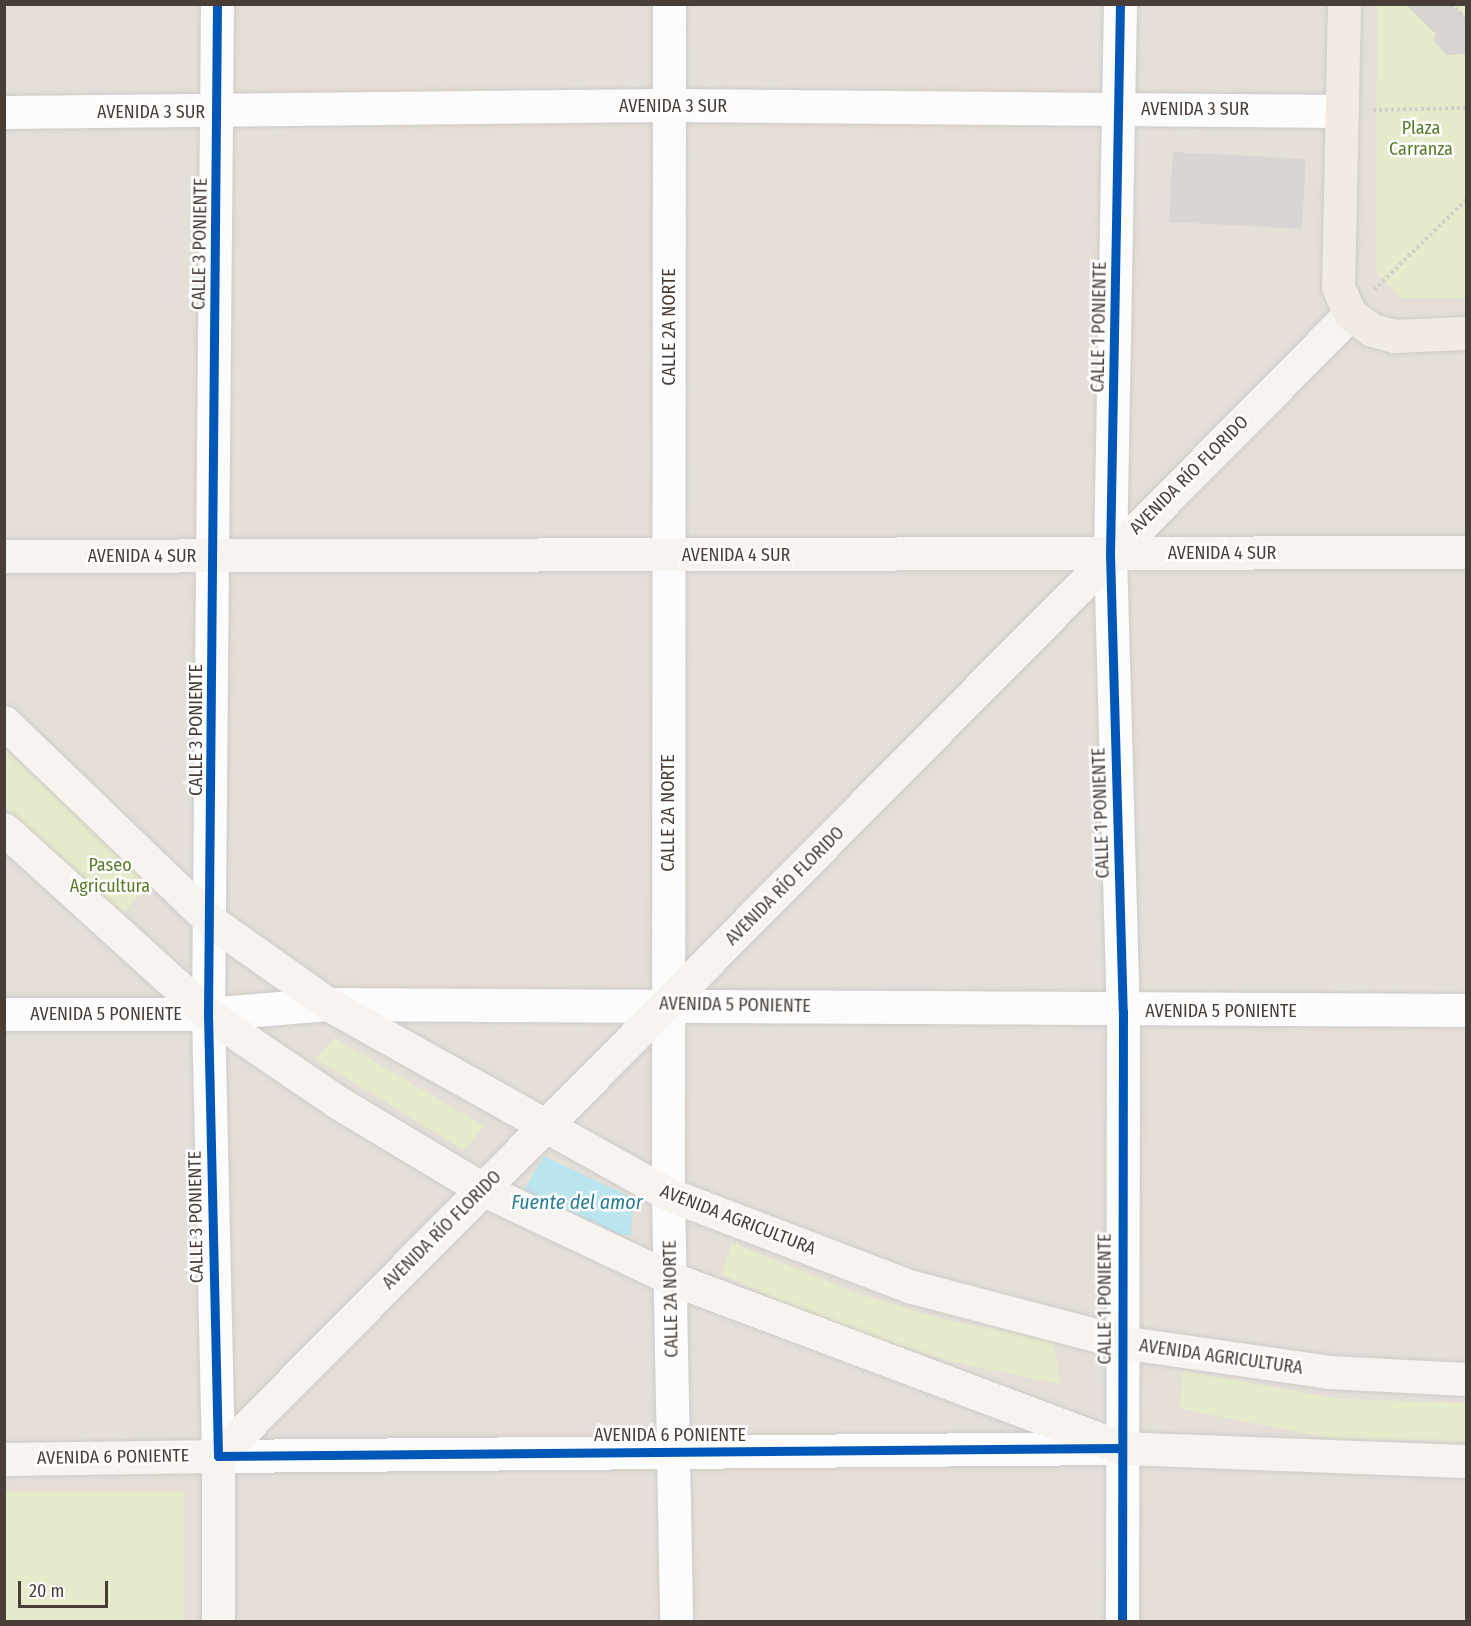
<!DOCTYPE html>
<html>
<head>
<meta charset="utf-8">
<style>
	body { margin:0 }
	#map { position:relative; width:1471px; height:1626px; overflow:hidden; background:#f1eeeb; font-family:"Fira Sans Condensed",sans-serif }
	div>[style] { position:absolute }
	.residential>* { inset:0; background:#e5dfd8; transform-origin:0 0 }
	.green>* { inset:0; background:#e5ebcb; transform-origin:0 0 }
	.water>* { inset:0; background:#bbe5ef }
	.building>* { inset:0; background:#d9d5d2; transform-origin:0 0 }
	.path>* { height:4px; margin-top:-2px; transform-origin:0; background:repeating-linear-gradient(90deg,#d2cecb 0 3px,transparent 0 6px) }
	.roads { filter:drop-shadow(0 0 2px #cecac7) drop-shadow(0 0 2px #cecac7) }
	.street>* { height:33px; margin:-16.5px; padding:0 16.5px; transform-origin:16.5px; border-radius:16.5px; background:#fdfcfc }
	.secondary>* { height:33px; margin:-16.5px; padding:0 16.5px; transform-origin:16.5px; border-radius:16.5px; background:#f7f3ef }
	.primary>* { height:33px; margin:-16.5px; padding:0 16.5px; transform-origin:16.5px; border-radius:16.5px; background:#f1ebe4 }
	.cycleway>* { height:9px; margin:-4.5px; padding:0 4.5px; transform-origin:4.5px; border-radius:4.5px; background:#0057b8 }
	span { translate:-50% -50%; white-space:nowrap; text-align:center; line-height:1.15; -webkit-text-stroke:5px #fff; paint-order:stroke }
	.street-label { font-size:18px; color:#483e37 }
	.park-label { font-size:18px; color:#587b29 }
	.water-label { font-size:20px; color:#287d95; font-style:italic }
	.frame { position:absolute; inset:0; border:6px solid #483e37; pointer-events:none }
	.scale { position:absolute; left:18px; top:1581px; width:90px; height:27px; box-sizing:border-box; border:3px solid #483e37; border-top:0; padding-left:8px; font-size:18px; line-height:21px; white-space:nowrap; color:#483e37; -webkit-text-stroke:4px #fff; paint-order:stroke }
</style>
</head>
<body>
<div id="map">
	<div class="residential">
		<i style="left:5px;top:5px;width:1461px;height:1616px"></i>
	</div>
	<div class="green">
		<i style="clip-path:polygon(1377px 5px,1466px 5px,1466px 298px,1401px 298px,1376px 273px)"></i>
		<i style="clip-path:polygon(4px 748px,150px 881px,120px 918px,5px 809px)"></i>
		<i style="clip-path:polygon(334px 1038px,484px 1126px,464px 1150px,316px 1059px)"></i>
		<i style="clip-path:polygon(732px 1243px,859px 1294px,943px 1319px,1053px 1340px,1060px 1384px,953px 1362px,833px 1326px,721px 1274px)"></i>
		<i style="clip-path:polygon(1183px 1371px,1341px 1399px,1466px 1403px,1466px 1441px,1334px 1439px,1180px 1409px)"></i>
		<i style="left:184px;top:1491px;width:130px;height:179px;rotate:90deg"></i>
	</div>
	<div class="water">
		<i style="clip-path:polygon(544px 1156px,633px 1198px,631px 1236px,566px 1230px,522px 1193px)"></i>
	</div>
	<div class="building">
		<i style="clip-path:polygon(1405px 4px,1451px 4px,1467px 19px,1467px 54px,1446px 55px,1433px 40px,1436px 34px)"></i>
		<i style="left:1173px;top:152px;width:133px;height:70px;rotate:3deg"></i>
	</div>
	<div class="path">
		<i style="left:1451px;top:4px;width:21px;rotate:45deg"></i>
		<i style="left:1373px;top:110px;width:93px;rotate:-1.2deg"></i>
		<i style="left:1374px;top:290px;width:129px;rotate:-44.4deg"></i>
	</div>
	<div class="roads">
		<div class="street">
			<i style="left:217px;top:4px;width:1010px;rotate:90.51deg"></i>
			<i style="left:208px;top:1014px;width:442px;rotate:88.7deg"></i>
			<i style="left:218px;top:1456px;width:904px;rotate:-0.51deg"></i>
			<i style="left:669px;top:4px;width:1190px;rotate:90.05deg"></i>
			<i style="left:668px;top:1194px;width:428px;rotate:88.9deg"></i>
			<i style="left:1120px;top:4px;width:550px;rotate:91.04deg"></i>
			<i style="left:1110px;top:554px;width:457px;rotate:88.4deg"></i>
			<i style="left:1123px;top:1011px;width:611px;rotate:90.09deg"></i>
			<i style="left:4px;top:112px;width:665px;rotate:-0.6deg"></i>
			<i style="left:669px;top:105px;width:673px;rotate:0.51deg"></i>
			<i style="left:4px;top:1014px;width:204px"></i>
			<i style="left:208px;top:1014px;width:120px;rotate:-4.8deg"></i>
			<i style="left:328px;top:1004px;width:1138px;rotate:0.3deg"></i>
		</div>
		<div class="secondary">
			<i style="left:4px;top:556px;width:1462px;rotate:-0.16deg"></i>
			<i style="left:4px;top:722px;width:289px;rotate:43.9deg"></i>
			<i style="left:212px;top:922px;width:142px;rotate:35.3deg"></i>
			<i style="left:328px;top:1004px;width:389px;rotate:29.2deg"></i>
			<i style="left:668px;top:1194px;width:261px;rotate:20.9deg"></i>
			<i style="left:912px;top:1287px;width:216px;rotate:14.7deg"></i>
			<i style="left:1121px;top:1342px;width:210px;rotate:8.2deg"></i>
			<i style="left:1329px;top:1372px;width:137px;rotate:2.9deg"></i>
			<i style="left:4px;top:829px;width:275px;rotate:42.2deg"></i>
			<i style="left:208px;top:1014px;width:158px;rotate:34.2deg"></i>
			<i style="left:339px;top:1103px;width:167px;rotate:31deg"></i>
			<i style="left:482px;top:1189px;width:208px;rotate:25.3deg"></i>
			<i style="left:670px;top:1278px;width:483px;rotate:20.6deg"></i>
			<i style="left:1122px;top:1448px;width:344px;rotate:2.2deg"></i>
			<i style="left:218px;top:1456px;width:1608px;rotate:-45.25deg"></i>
			<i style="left:218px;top:1456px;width:166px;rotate:90deg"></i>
			<i style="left:4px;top:1459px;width:214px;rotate:-0.8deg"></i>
		</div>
		<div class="primary">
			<i style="left:1344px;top:4px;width:283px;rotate:91.2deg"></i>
			<i style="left:1338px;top:287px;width:30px;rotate:66deg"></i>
			<i style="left:1350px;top:314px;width:27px;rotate:36deg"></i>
			<i style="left:1372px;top:330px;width:23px;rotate:15deg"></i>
			<i style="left:1394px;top:336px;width:72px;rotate:-2.4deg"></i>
		</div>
	</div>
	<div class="cycleway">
		<i style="left:217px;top:4px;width:1010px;rotate:90.51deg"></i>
		<i style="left:208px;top:1014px;width:442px;rotate:88.7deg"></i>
		<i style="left:218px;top:1456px;width:904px;rotate:-0.51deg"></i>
		<i style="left:1120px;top:4px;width:550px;rotate:91.04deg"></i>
		<i style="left:1110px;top:554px;width:457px;rotate:88.4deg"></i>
		<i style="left:1123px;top:1011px;width:611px;rotate:90.09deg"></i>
	</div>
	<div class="street-label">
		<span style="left:673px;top:106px">AVENIDA 3 SUR</span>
		<span style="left:1195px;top:109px">AVENIDA 3 SUR</span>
		<span style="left:151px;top:112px">AVENIDA 3 SUR</span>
		<span style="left:200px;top:244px;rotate:-89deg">CALLE 3 PONIENTE</span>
		<span style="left:669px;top:327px;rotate:-90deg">CALLE 2A NORTE</span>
		<span style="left:1099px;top:327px;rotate:-89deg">CALLE 1 PONIENTE</span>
		<span style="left:1189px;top:475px;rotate:-45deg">AVENIDA RÍO FLORIDO</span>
		<span style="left:1222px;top:553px">AVENIDA 4 SUR</span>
		<span style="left:736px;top:555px">AVENIDA 4 SUR</span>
		<span style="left:142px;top:556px">AVENIDA 4 SUR</span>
		<span style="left:196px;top:730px;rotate:-90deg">CALLE 3 PONIENTE</span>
		<span style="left:668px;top:813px;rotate:-90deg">CALLE 2A NORTE</span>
		<span style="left:1101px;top:813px;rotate:-92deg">CALLE 1 PONIENTE</span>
		<span style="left:785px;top:886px;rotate:-45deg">AVENIDA RÍO FLORIDO</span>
		<span style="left:735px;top:1005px;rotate:1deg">AVENIDA 5 PONIENTE</span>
		<span style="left:1221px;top:1011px">AVENIDA 5 PONIENTE</span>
		<span style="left:106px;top:1014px">AVENIDA 5 PONIENTE</span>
		<span style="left:196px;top:1217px;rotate:-91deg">CALLE 3 PONIENTE</span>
		<span style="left:738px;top:1220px;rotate:21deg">AVENIDA AGRICULTURA</span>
		<span style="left:442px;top:1230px;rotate:-45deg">AVENIDA RÍO FLORIDO</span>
		<span style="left:671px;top:1299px;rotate:-91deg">CALLE 2A NORTE</span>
		<span style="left:1105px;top:1299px;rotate:-90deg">CALLE 1 PONIENTE</span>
		<span style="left:1221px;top:1357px;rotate:8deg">AVENIDA AGRICULTURA</span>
		<span style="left:670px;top:1435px">AVENIDA 6 PONIENTE</span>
		<span style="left:113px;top:1457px;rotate:-1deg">AVENIDA 6 PONIENTE</span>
	</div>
	<div class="park-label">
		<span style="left:1421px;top:139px">Plaza<br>Carranza</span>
		<span style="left:110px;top:876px">Paseo<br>Agricultura</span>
	</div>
	<div class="water-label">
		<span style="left:577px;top:1202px">Fuente del amor</span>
	</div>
	<div class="frame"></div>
	<div class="scale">20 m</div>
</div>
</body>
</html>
